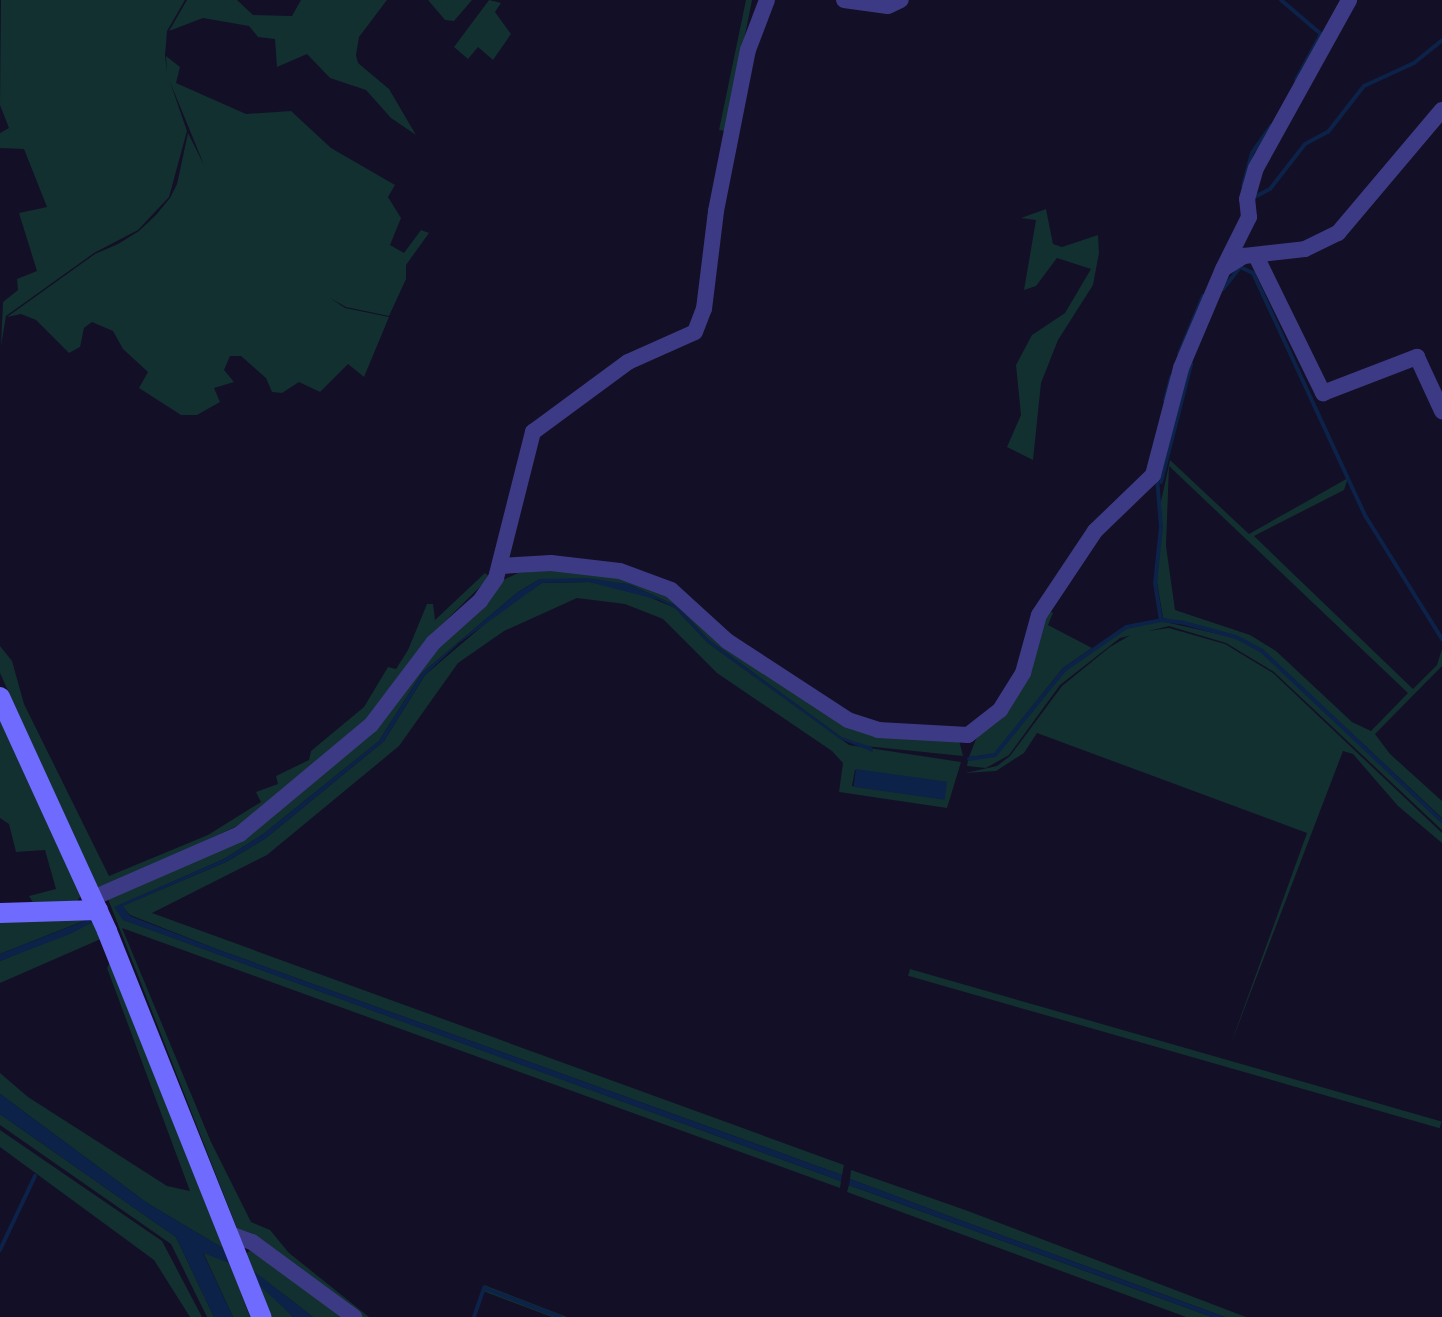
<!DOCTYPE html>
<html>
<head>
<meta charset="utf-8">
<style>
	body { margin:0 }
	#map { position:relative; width:1442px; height:1317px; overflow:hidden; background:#130f26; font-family:"DejaVu Sans",sans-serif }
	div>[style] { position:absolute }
	.green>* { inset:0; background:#12302f; transform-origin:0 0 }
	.water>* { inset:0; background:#0c2248; transform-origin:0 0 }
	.stream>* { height:4px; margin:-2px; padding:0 2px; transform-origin:2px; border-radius:2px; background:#0c2248 }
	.street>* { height:16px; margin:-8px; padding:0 8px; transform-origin:8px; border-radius:8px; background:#3d3a85 }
	.secondary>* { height:20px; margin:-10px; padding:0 10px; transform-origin:10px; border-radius:10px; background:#6f6bff }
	span { translate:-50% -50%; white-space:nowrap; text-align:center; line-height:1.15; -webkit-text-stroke:7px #130f26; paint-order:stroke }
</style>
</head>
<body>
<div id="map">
	<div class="green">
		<i style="clip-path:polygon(1px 0,185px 0,167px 31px,165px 56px,167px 72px,166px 56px,180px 67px,176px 83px,246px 114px,291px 111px,331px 148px,395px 185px,388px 197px,401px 218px,390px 245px,404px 253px,421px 230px,429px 233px,406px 265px,406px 279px,389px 316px,346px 307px,330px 298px,345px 308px,389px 317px,364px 377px,348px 364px,320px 392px,299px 382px,282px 393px,272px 392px,266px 378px,241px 356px,230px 356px,224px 370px,234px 382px,214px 388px,220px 402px,197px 415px,181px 415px,139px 388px,148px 372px,123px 349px,113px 331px,92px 322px,84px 328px,80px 347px,69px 353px,36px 320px,21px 314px,7px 317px,95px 254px,118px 244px,139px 231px,156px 215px,170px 198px,177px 184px,188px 133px,204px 165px,170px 82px,187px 131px,169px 197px,138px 230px,94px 253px,6px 316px,1px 346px,3px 302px,18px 290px,17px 279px,37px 271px,19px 213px,47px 207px,24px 149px,0 148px,0 133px,9px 128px,0 105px)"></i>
		<i style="clip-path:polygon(187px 0,237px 0,253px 15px,292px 16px,301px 0,387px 0,359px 37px,356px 55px,358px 63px,389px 89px,416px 135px,391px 118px,366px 90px,330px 78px,307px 54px,277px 67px,275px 39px,258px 37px,249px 26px,203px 18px,169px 31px)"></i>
		<i style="clip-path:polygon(428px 0,472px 0,454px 21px,445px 20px)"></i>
		<i style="clip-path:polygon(489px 0,501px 3px,495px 12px,511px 34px,493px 60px,478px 47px,468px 59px,454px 47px)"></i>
		<i style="clip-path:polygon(746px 0,752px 0,726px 131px,719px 130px)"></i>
		<i style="clip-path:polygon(1046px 209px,1053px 244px,1062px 247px,1098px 235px,1099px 253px,1093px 285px,1058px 340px,1041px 383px,1033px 460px,1007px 447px,1021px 415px,1016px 365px,1032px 335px,1065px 313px,1091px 269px,1057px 258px,1036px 286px,1024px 290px,1036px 220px,1021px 218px)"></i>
		<i style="clip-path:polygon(evenodd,1170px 460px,1249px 534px,1348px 478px,1344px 490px,1254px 536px,1413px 689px,1437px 665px,1442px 649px,1442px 666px,1375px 734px,1390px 754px,1442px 801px,1442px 818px,1263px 650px,1237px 636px,1163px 618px,1157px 582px,1160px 506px,1170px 460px,1169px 466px,1408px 693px,1371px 731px,1352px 722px,1276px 651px,1250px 635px,1175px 610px,1166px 546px,1169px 466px)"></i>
		<i style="clip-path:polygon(555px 570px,603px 573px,669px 593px,857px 730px,959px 740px,963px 756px,865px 746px,841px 737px,709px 640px,677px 606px,628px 584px,540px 579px,518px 592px,422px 673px,379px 741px,262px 835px,224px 859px,115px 907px,124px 920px,841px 1181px,840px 1188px,122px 928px,211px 1142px,251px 1222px,270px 1230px,289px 1253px,369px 1317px,358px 1317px,238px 1231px,108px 899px,196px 860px,305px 785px,424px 656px,501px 581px,518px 573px)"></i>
		<i style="clip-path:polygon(485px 573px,490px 577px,424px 642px,359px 729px,246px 822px,100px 889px,96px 886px,0 673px,0 646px,12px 661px,24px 704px,109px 876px,208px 835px,261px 802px,256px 792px,278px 784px,276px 776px,309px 760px,311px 751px,364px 707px,388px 667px,396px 669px,408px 650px,427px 604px,433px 604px,435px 620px)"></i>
		<i style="clip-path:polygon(evenodd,589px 582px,626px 587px,675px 608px,708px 643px,849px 745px,961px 762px,947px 808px,839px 792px,843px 763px,832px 751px,717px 673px,663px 619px,625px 604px,577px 598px,504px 631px,458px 663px,399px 746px,267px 855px,152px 913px,844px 1165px,842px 1175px,219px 950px,130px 915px,122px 906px,226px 862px,266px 838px,384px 741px,425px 675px,521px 593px,542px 583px,589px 582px,855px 770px,943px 799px,852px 786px,855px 770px)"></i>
		<i style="clip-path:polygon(1049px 610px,1053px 613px,1048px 625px,1092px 648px,1063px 668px,994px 754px,969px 757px,976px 739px,999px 715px)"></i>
		<i style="clip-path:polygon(1161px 621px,1236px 638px,1261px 652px,1442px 822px,1442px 830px,1274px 672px,1226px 643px,1169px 626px,1120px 638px,1060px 685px,1009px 755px,986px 768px,967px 766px,968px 760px,996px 756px,1065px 671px,1127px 628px)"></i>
		<i style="clip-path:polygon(1169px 628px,1225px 644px,1273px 673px,1442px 833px,1442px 843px,1398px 806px,1353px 754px,1343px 751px,1229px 1049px,1307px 833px,1037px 733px,1024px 753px,996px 771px,965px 773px,997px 766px,1010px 756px,1062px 686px,1110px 647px,1134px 633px)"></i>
		<i style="clip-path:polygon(0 710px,81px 896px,76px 902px,34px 904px,29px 896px,56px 889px,45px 850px,16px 852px,9px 824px,0 818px)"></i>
		<i style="clip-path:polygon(85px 912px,95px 917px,103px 938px,0 983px,0 961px,93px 922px,91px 918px,0 954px,0 917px)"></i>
		<i style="clip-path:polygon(112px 959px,226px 1250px,147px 1203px,0 1094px,0 1073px,28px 1097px,167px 1186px,190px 1191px,107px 968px)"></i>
		<i style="left:910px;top:969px;width:553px;height:7px;rotate:16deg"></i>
		<i style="clip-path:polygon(0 1114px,176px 1237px,214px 1317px,207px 1317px,171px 1244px,0 1125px)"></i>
		<i style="clip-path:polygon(0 1130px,162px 1241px,202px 1317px,190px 1317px,154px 1260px,0 1147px)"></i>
		<i style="clip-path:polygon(851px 1170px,968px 1211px,1246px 1317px,1225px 1317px,946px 1215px,850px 1179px)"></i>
		<i style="clip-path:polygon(849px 1185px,1212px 1317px,1186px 1317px,847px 1192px)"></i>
		<i style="clip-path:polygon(250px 1250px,344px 1317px,313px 1317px,253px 1271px,293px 1317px,267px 1317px,245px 1255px)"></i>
		<i style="clip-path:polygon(203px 1252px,230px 1263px,250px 1317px,233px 1317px)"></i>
		<i style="clip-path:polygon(484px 1285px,567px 1317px,552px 1317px,483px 1291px,472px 1317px)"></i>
	</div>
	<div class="water">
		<i style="clip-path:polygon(588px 578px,628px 584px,677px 606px,709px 640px,841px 737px,872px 747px,873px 752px,840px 739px,708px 643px,675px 608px,659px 600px,589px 582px,542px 583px,459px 643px,425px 675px,384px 741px,266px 838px,226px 862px,123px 906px,130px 916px,219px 950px,842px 1175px,841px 1181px,123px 920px,114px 907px,224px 859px,262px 835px,379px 741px,422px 673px,518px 592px,540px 579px)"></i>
		<i style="left:856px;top:769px;width:92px;height:18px;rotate:8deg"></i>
		<i style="clip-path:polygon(92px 918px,93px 922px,70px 934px,0 961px,0 954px)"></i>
		<i style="clip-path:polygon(0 1094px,147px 1203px,226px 1250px,230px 1263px,203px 1253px,233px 1317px,214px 1317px,176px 1237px,0 1114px)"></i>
		<i style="clip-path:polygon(850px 1179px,946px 1215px,1225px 1317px,1212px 1317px,849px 1185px)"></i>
		<i style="clip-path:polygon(252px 1270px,313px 1317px,293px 1317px,255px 1281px)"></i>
	</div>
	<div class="stream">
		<i style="left:1281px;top:0;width:52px;rotate:40.4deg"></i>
		<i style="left:1321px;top:34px;width:52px;rotate:118.5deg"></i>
		<i style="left:1243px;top:186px;width:34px;rotate:-75deg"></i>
		<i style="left:1252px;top:153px;width:33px;rotate:-55deg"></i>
		<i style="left:1253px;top:198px;width:19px;rotate:-28deg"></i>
		<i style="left:1270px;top:189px;width:57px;rotate:-52.1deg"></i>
		<i style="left:1305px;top:144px;width:26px;rotate:-28deg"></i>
		<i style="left:1328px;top:132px;width:58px;rotate:-52deg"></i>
		<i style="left:1364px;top:86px;width:55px;rotate:-24.7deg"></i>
		<i style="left:1414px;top:63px;width:36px;rotate:-39deg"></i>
		<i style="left:1223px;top:289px;width:28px;rotate:-52deg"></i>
		<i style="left:1240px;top:267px;width:14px;rotate:25deg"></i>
		<i style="left:1253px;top:273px;width:269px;rotate:65.2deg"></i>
		<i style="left:1366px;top:517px;width:144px;rotate:58.1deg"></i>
		<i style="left:1179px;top:354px;width:63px;rotate:-67.5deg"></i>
		<i style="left:1165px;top:400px;width:24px;rotate:-75deg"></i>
		<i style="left:1157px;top:478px;width:49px;rotate:85.3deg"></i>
		<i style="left:1161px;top:527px;width:56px;rotate:96.1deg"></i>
		<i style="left:1155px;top:583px;width:37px;rotate:81deg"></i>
		<i style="left:1161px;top:482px;width:122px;rotate:-75.7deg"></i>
		<i style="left:969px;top:759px;width:26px;rotate:-9deg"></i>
		<i style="left:995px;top:755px;width:109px;rotate:-50.9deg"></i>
		<i style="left:1064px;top:670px;width:75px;rotate:-34.7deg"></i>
		<i style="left:1126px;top:627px;width:36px;rotate:-11deg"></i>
		<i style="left:1161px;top:620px;width:23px;rotate:7deg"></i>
		<i style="left:1184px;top:623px;width:54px;rotate:15.1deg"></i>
		<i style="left:1236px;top:637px;width:30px;rotate:28deg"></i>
		<i style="left:1262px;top:651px;width:248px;rotate:43.4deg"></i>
		<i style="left:0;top:1250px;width:82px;rotate:-64.7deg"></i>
		<i style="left:474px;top:1317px;width:31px;rotate:-71deg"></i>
		<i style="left:484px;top:1288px;width:81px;rotate:20.9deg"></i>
	</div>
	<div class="street">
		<i style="left:844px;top:0;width:44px;rotate:7.8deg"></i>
		<i style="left:888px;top:6px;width:14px;rotate:-25deg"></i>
		<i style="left:1256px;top:256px;width:153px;rotate:63.9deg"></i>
		<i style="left:1323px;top:393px;width:101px;rotate:-21deg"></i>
		<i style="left:1417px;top:357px;width:60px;rotate:65.2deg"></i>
		<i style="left:1224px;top:267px;width:56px;rotate:-63.4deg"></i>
		<i style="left:1249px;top:217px;width:18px;rotate:-96deg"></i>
		<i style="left:1247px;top:199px;width:32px;rotate:-74deg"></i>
		<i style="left:1256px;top:168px;width:192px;rotate:-61deg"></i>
		<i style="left:500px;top:566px;width:51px;rotate:-3.4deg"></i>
		<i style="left:551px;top:563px;width:69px;rotate:6.6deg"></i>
		<i style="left:620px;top:571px;width:54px;rotate:20.4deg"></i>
		<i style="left:671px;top:590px;width:76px;rotate:42.3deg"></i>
		<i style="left:727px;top:641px;width:145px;rotate:33.1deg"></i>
		<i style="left:848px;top:720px;width:32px;rotate:18deg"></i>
		<i style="left:878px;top:730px;width:90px;rotate:3.2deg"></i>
		<i style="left:968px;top:735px;width:41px;rotate:-38deg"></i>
		<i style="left:1000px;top:710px;width:44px;rotate:-58.1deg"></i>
		<i style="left:1023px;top:673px;width:60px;rotate:-74.6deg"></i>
		<i style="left:1039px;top:615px;width:101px;rotate:-56.3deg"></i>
		<i style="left:1095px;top:531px;width:81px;rotate:-44deg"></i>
		<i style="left:1153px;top:475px;width:111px;rotate:-75.3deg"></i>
		<i style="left:1181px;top:368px;width:108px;rotate:-67deg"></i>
		<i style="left:1223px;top:269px;width:25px;rotate:-32deg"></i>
		<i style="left:1244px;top:256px;width:61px;rotate:-6.5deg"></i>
		<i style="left:1305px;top:249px;width:37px;rotate:-26deg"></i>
		<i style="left:1338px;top:233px;width:161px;rotate:-49.8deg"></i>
		<i style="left:93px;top:898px;width:160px;rotate:-23.5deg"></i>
		<i style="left:240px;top:834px;width:170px;rotate:-39.8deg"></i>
		<i style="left:371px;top:725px;width:103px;rotate:-52.9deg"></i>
		<i style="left:433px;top:643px;width:63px;rotate:-41.8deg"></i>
		<i style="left:480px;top:601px;width:28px;rotate:-55deg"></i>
		<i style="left:496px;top:578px;width:151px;rotate:-75.8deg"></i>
		<i style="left:533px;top:432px;width:118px;rotate:-36.4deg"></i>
		<i style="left:628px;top:362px;width:73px;rotate:-24.1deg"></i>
		<i style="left:695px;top:332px;width:25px;rotate:-69deg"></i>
		<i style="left:704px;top:309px;width:99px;rotate:-83deg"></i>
		<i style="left:716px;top:211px;width:164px;rotate:-78.8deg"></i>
		<i style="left:748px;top:50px;width:53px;rotate:-69.2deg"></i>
		<i style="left:227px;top:1233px;width:27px;rotate:20deg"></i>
		<i style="left:252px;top:1242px;width:127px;rotate:36.3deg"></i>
	</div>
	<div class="secondary">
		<i style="left:0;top:697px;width:257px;rotate:65.4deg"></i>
		<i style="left:107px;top:931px;width:416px;rotate:68.2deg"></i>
		<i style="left:0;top:913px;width:98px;rotate:-1.8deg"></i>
	</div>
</div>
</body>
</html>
